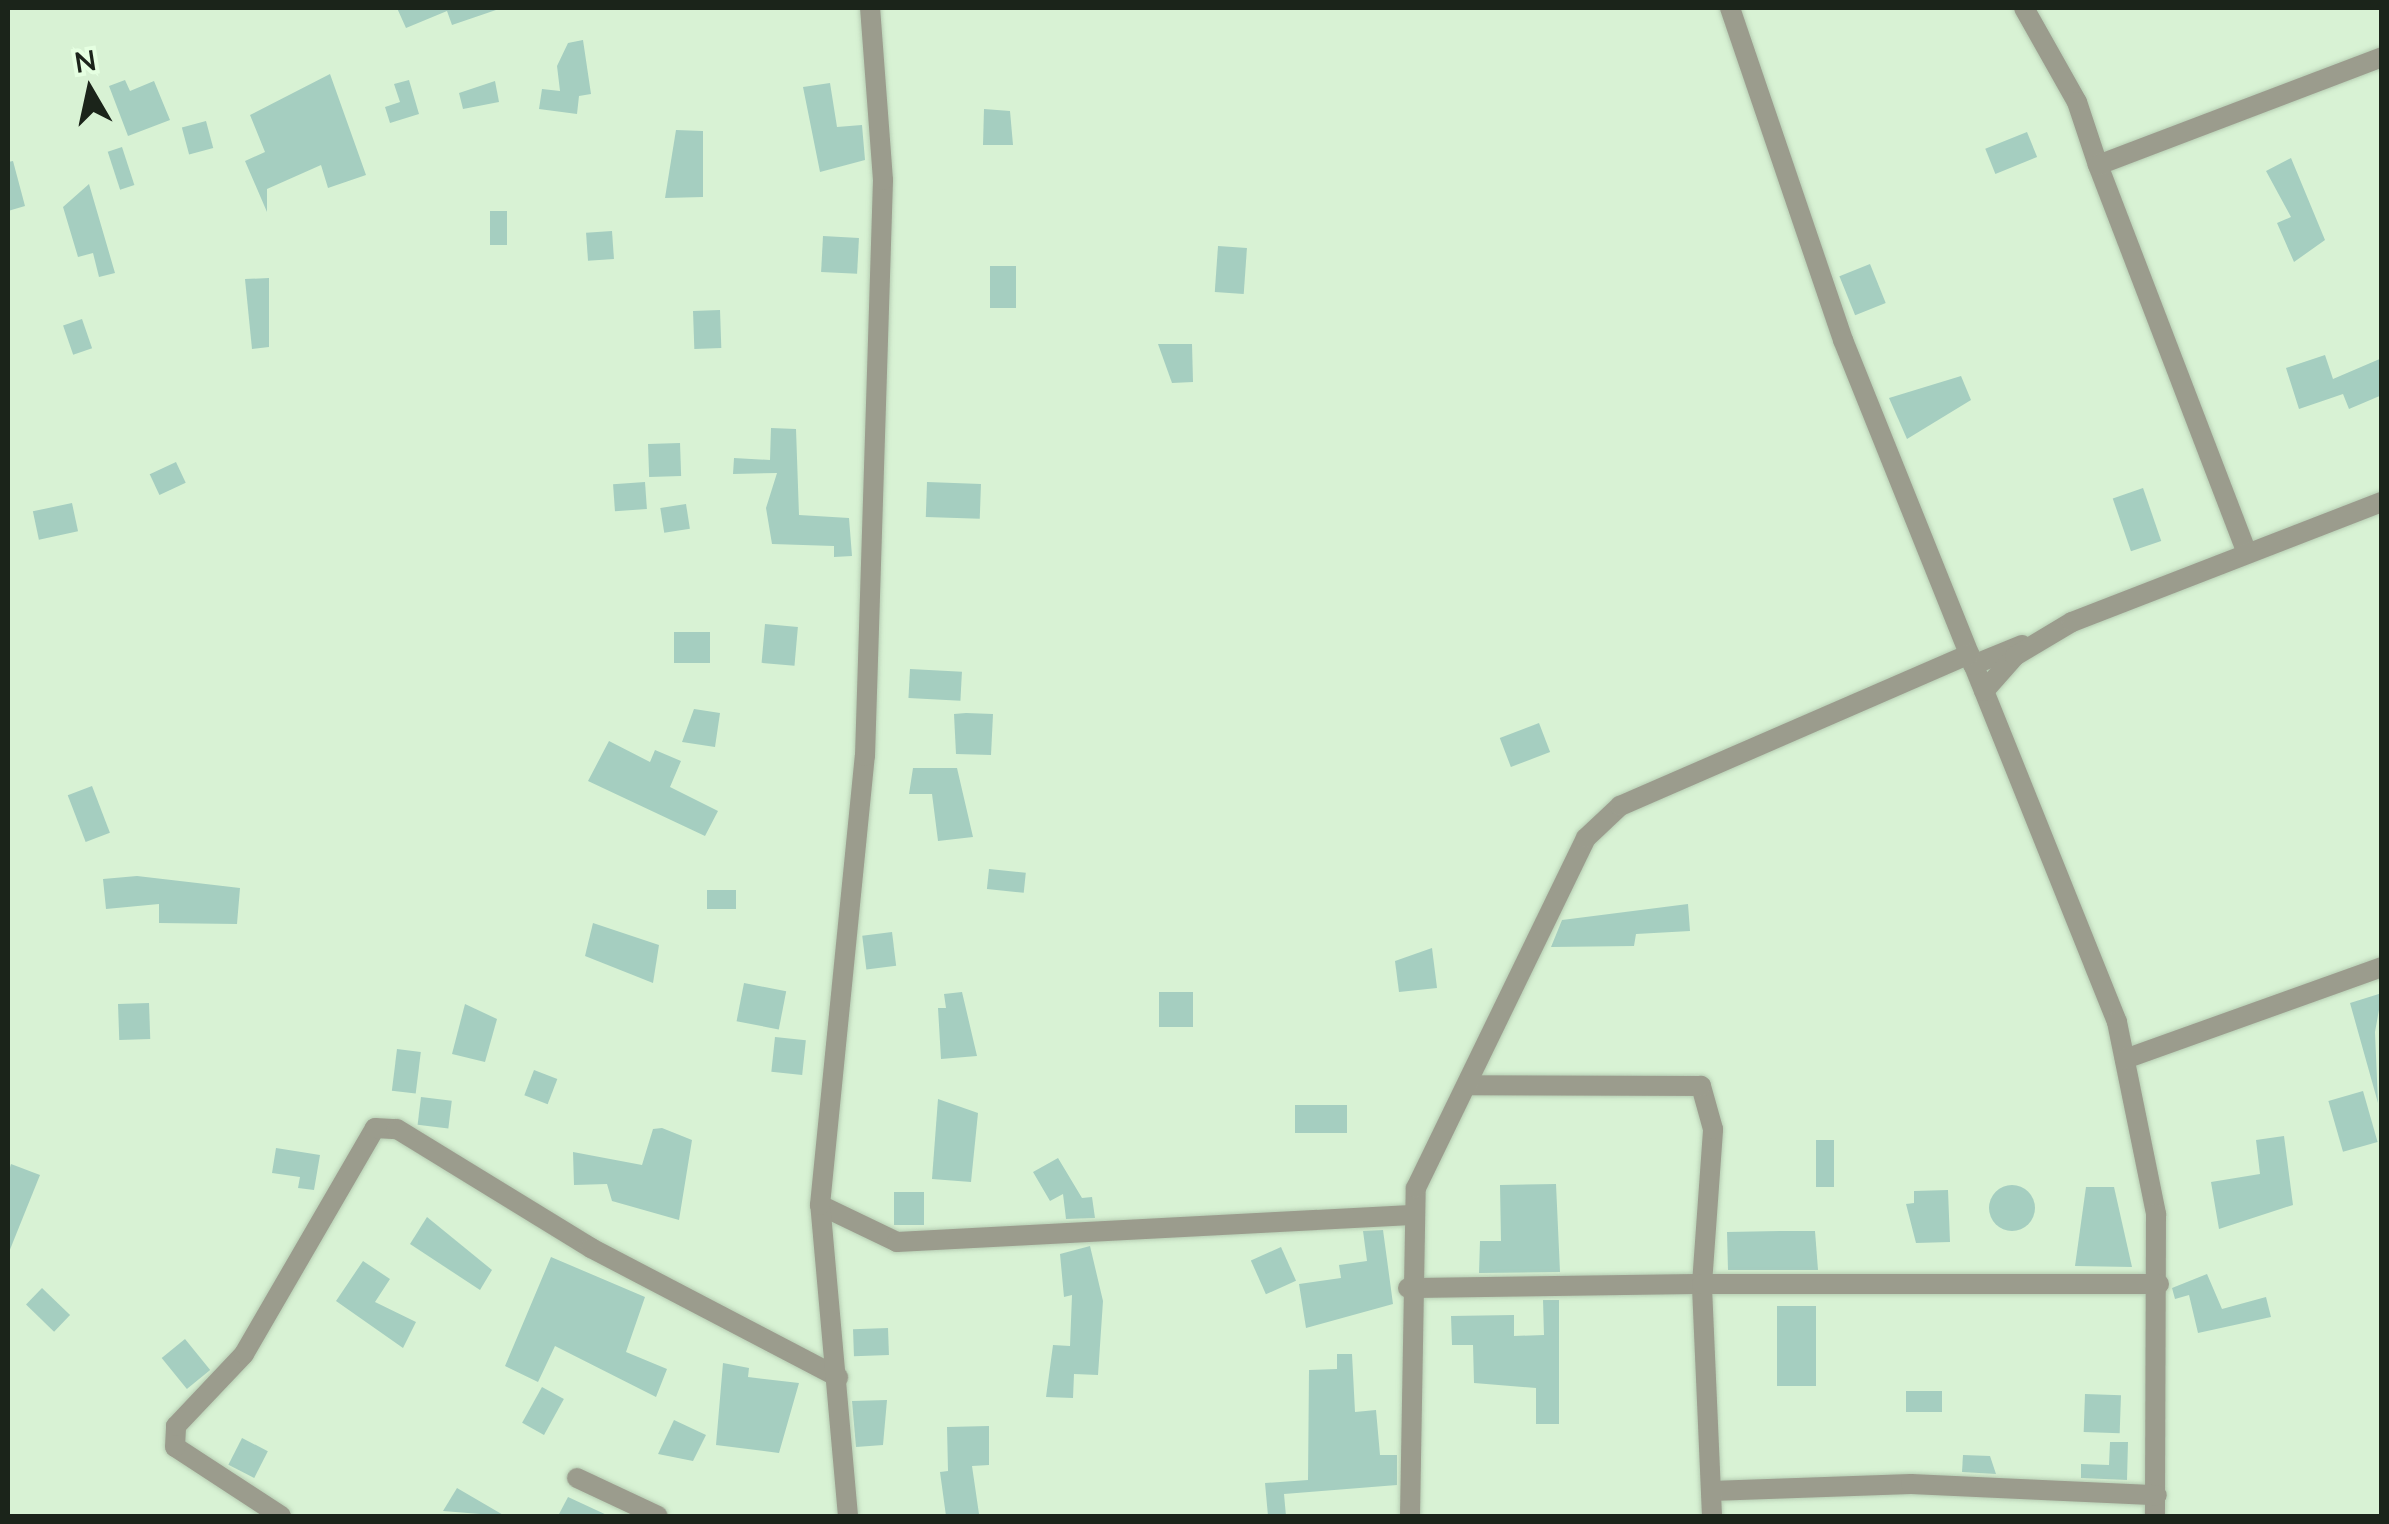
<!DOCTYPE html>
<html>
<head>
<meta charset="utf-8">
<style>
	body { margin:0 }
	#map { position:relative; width:2389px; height:1524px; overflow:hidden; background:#d8f2d4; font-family:Lato,sans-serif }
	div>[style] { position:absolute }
	.building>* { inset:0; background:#a5cec0; transform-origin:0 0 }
	.round { border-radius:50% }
	.roads { filter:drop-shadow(0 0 2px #b6cdb3) drop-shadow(0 0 2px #b6cdb3) }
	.street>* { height:20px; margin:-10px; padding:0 10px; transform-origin:10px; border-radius:10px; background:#9b9c8d }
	span { translate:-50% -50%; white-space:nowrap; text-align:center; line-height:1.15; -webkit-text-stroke:9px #e5ffe1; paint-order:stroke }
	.frame { position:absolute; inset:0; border:10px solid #1b241a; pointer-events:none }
	.north { position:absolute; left:40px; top:40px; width:100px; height:100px; -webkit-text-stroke:8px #e5ffe1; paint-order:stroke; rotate:351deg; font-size:28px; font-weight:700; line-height:40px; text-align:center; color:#1b241a }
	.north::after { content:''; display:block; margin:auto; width:35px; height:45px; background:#1b241a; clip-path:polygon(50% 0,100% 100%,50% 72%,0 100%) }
</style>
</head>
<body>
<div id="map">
	<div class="building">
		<i style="clip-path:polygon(397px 8px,496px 8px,496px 10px,452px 25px,447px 11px,406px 28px)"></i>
		<i style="clip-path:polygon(583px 40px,591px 94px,579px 96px,577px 114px,539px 109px,542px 89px,560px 91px,557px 66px,568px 43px)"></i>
		<i style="clip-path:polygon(330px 74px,366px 175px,328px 188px,321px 165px,267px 189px,267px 212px,245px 161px,265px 152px,250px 115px)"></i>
		<i style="clip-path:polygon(125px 80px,130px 91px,154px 81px,170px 120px,128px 136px,109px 86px)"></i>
		<i style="clip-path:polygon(409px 80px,419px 114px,390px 123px,385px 107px,400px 102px,394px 84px)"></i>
		<i style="clip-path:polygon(495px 81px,499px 102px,463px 109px,459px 93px)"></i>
		<i style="clip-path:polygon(830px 83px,837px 127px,862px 125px,865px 160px,820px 172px,803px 87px)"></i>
		<i style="clip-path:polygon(984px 109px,1010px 111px,1013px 145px,983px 145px)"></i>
		<i style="left:206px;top:121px;width:28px;height:25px;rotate:75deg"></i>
		<i style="clip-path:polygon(676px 130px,703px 131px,703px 197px,665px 198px)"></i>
		<i style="left:2027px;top:132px;width:27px;height:45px;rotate:68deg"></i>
		<i style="left:122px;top:147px;width:40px;height:15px;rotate:72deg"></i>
		<i style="clip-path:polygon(2291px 158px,2325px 240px,2294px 262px,2277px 223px,2291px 217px,2266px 171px)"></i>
		<i style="clip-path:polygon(13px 161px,25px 206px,8px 211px,8px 162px)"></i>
		<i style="clip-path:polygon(89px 184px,115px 273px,99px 277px,93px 253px,78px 257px,63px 207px)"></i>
		<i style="left:490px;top:211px;width:17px;height:34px"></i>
		<i style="left:612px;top:231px;width:28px;height:26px;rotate:86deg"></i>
		<i style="left:823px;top:236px;width:36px;height:36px;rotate:3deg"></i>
		<i style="left:1218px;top:246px;width:29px;height:46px;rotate:4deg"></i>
		<i style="left:1870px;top:264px;width:42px;height:33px;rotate:68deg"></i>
		<i style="left:990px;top:266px;width:26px;height:42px"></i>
		<i style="clip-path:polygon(269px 278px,269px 347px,252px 349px,245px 279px)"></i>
		<i style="left:720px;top:310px;width:38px;height:27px;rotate:88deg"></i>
		<i style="left:82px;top:319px;width:31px;height:20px;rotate:71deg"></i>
		<i style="clip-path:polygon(1158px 344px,1192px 344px,1193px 382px,1172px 383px)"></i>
		<i style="clip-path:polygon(2325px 355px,2333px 379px,2382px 358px,2382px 395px,2349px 409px,2343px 394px,2299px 409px,2286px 368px)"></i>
		<i style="clip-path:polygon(1961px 376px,1971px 400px,1907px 439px,1889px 398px)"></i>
		<i style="clip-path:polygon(771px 428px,796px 429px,799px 515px,849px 518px,852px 556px,834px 557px,834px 546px,772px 544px,766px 508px,777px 473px,733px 474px,734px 458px,770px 460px)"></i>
		<i style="left:680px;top:443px;width:33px;height:32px;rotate:88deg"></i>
		<i style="left:176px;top:462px;width:23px;height:29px;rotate:65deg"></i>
		<i style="left:645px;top:482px;width:27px;height:32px;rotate:86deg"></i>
		<i style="left:927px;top:482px;width:54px;height:35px;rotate:2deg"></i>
		<i style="left:2143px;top:488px;width:56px;height:32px;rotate:71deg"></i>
		<i style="left:72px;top:503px;width:29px;height:40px;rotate:78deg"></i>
		<i style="left:686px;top:504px;width:25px;height:26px;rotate:81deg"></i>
		<i style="left:765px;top:624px;width:33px;height:39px;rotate:5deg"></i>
		<i style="left:674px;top:632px;width:36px;height:31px"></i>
		<i style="left:910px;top:669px;width:52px;height:29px;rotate:3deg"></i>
		<i style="clip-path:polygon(694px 709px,720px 713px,715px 747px,682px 742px)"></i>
		<i style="clip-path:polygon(966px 713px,993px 714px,991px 755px,956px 754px,954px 714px)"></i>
		<i style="left:1539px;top:723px;width:31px;height:42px;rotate:69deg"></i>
		<i style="clip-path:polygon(609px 741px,650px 762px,655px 750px,681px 761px,670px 787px,718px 811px,705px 836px,588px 781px)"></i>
		<i style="clip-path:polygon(913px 768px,957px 768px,973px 837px,938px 841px,932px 794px,909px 794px)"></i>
		<i style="left:92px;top:786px;width:50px;height:26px;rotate:69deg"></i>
		<i style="left:989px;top:869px;width:37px;height:20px;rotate:6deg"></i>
		<i style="clip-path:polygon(137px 876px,240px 888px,237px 924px,159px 923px,159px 904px,106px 909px,103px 879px)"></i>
		<i style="left:707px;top:890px;width:29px;height:19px"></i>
		<i style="clip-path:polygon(1688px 904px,1690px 931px,1636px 934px,1634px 946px,1551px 947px,1562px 920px)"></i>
		<i style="clip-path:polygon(593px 923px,659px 945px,653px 983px,585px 956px)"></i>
		<i style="left:892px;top:932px;width:34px;height:30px;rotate:83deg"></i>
		<i style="clip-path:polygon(1432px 948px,1437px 988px,1399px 992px,1395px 961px)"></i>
		<i style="left:744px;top:983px;width:43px;height:39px;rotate:11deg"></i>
		<i style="clip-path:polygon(962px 992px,977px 1056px,941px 1059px,938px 1008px,946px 1008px,944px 994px)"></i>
		<i style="left:1159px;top:992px;width:34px;height:35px"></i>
		<i style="clip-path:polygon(2382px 993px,2375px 1032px,2378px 1103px,2350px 1003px)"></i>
		<i style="left:149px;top:1003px;width:36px;height:31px;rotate:88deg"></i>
		<i style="clip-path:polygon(465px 1004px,497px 1019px,485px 1062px,452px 1054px)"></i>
		<i style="left:775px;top:1037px;width:31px;height:35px;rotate:6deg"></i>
		<i style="left:397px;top:1049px;width:24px;height:42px;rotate:7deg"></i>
		<i style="left:534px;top:1070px;width:25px;height:27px;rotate:21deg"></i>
		<i style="left:2363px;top:1091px;width:53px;height:36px;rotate:74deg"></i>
		<i style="left:421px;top:1097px;width:31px;height:28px;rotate:7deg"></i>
		<i style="clip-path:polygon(938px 1099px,978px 1113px,971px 1182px,932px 1179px)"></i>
		<i style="left:1295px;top:1105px;width:52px;height:28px"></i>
		<i style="clip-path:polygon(662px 1128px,692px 1140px,679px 1220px,612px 1201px,607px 1184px,574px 1185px,573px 1152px,642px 1165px,653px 1129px)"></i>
		<i style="clip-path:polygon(2284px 1136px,2293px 1205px,2219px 1229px,2211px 1182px,2260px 1174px,2256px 1140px)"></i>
		<i style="left:1816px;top:1140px;width:18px;height:47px"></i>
		<i style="clip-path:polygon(276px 1148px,320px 1155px,314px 1190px,298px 1188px,300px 1177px,272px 1173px)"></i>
		<i style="clip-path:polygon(1058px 1158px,1082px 1198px,1092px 1197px,1095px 1218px,1066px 1219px,1063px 1194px,1050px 1201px,1033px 1172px)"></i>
		<i style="clip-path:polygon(11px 1164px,40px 1175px,9px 1252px,8px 1174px)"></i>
		<i style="clip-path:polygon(1556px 1184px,1560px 1272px,1479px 1273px,1480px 1241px,1501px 1241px,1500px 1185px)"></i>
		<i class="round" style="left:1989px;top:1185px;width:46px;height:46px"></i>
		<i style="clip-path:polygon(2086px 1187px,2114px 1187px,2132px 1267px,2075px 1266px)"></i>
		<i style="clip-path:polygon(1948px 1190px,1950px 1242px,1916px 1243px,1906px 1204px,1914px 1203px,1914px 1191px)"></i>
		<i style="left:894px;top:1192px;width:30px;height:33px"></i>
		<i style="clip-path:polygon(427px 1217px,492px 1270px,480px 1290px,410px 1244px)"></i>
		<i style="clip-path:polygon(1383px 1230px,1393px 1304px,1306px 1328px,1299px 1284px,1341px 1278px,1339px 1265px,1367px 1261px,1363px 1231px)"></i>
		<i style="clip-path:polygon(1782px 1231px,1815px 1231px,1818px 1270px,1728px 1270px,1727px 1232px)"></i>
		<i style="clip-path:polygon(1090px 1246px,1103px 1301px,1098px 1375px,1074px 1374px,1073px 1398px,1046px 1397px,1053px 1345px,1070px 1346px,1072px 1295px,1064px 1297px,1060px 1254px)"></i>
		<i style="left:1281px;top:1247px;width:37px;height:33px;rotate:66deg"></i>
		<i style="clip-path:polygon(551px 1257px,645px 1297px,626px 1352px,667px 1369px,656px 1397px,555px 1346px,538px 1382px,505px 1366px)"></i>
		<i style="clip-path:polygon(363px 1261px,390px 1279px,375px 1302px,416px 1322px,403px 1348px,336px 1301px)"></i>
		<i style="clip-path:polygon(2207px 1274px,2222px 1309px,2266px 1297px,2271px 1317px,2198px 1333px,2189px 1295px,2175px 1299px,2172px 1288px)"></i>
		<i style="left:42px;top:1288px;width:39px;height:23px;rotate:44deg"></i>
		<i style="clip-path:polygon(1543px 1300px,1559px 1300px,1559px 1424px,1536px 1424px,1536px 1388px,1474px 1383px,1473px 1345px,1452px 1345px,1451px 1316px,1514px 1315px,1514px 1336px,1544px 1335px)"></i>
		<i style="left:1777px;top:1306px;width:39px;height:80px"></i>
		<i style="left:888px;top:1328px;width:27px;height:35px;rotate:88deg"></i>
		<i style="left:185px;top:1339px;width:40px;height:30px;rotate:51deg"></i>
		<i style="clip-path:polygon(1337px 1354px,1352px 1354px,1355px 1412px,1376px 1410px,1380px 1455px,1397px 1455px,1397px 1485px,1284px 1494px,1286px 1516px,1268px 1516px,1265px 1483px,1308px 1480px,1309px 1370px,1337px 1369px)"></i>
		<i style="clip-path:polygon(723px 1363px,749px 1368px,748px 1377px,799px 1383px,779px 1453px,716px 1445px)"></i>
		<i style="left:542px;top:1387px;width:25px;height:41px;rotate:29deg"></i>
		<i style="left:1906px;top:1391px;width:36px;height:21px"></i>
		<i style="left:2085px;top:1394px;width:36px;height:38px;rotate:2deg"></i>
		<i style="clip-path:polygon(887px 1400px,883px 1445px,856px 1447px,852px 1401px)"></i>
		<i style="clip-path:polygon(674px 1420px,706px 1435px,693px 1461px,658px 1454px)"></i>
		<i style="clip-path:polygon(989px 1426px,989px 1465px,972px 1466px,979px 1514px,946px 1516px,940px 1472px,948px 1471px,947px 1427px)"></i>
		<i style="left:242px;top:1438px;width:29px;height:30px;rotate:27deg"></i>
		<i style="clip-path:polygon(2110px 1442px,2128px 1442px,2127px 1480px,2081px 1478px,2081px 1464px,2109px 1465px)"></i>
		<i style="clip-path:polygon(1963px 1455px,1990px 1456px,1996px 1474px,1962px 1472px)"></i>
		<i style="clip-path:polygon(457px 1488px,505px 1516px,443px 1511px)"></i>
		<i style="clip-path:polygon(568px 1497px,609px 1516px,558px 1516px)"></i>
	</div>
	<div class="roads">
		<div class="street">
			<i style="left:1730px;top:8px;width:351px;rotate:71.2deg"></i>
			<i style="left:1843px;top:340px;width:735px;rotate:68.11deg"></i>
			<i style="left:2117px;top:1022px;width:196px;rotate:78.5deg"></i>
			<i style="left:2156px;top:1214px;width:302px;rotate:90.2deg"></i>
			<i style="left:2024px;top:8px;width:108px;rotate:60.6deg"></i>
			<i style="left:2077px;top:102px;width:66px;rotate:71.6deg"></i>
			<i style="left:2245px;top:548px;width:410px;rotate:-111deg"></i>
			<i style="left:2098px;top:165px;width:304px;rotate:-20.8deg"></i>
			<i style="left:1973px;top:665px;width:53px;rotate:-22.2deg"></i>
			<i style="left:1984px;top:691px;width:47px;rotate:-48.5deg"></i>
			<i style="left:2015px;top:656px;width:66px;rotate:-30.8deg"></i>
			<i style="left:2072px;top:622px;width:332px;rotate:-21.2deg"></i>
			<i style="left:2125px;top:1059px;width:273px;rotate:-19.7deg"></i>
			<i style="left:820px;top:1205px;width:85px;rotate:25.7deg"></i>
			<i style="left:897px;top:1242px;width:515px;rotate:-3.01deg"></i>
			<i style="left:1408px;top:1288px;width:294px;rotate:-0.8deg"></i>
			<i style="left:1702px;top:1284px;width:155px;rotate:-85.9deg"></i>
			<i style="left:1713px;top:1129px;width:45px;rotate:-105.6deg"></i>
			<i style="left:1701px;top:1086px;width:230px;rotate:-179.8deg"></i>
			<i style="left:577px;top:1478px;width:89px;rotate:25.1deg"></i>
			<i style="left:1711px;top:1491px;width:200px;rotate:-2deg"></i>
			<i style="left:1911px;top:1484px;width:246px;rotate:2.6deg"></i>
			<i style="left:281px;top:1516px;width:126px;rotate:-146.9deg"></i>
			<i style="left:175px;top:1447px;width:21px;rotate:-87deg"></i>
			<i style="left:176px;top:1426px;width:99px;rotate:-46.6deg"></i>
			<i style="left:244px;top:1354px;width:261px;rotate:-59.9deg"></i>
			<i style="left:375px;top:1128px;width:22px;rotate:3deg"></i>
			<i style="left:397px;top:1129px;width:228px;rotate:31.5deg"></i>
			<i style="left:591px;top:1248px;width:279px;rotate:27.6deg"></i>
			<i style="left:848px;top:1516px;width:312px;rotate:-95.1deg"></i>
			<i style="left:820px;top:1205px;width:451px;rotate:-84.3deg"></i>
			<i style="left:865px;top:756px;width:576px;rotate:-88.21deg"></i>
			<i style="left:883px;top:180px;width:172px;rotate:-94.3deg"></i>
			<i style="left:1410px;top:1516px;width:328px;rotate:-89deg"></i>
			<i style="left:1416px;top:1188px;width:389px;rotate:-64.1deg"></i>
			<i style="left:1586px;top:838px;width:47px;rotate:-43.3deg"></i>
			<i style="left:1620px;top:806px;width:381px;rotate:-23.5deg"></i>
			<i style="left:1712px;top:1516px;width:232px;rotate:-92.5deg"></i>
			<i style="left:1702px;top:1284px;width:457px"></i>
		</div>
	</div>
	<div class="frame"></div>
	<div class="north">N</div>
</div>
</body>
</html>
